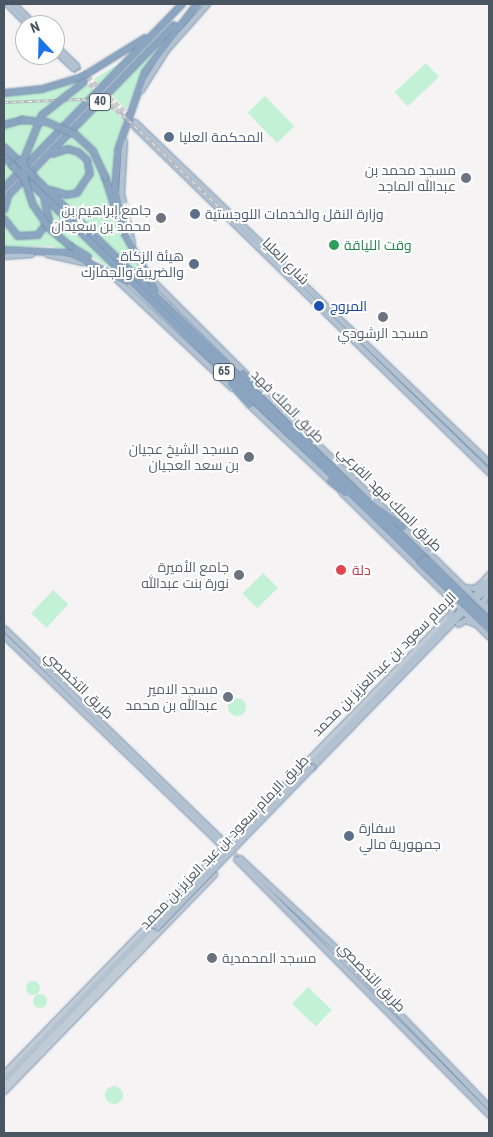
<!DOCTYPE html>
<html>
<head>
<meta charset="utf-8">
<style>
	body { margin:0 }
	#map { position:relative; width:493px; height:1137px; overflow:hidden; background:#f5f3f3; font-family:"Roboto Condensed",Cairo,sans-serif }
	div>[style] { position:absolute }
	.green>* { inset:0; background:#c3f1d5; transform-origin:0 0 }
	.round { border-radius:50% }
	.primary-tunnel>* { height:5px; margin-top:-2.5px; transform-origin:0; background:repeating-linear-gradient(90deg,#caccce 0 5px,transparent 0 7.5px) }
	.roads { filter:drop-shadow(0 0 1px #7690ad) drop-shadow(0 0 1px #7690ad) }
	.secondary>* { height:4.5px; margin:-2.25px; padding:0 2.25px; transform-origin:2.25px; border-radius:2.25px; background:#c1cbd6 }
	.primary>* { height:5px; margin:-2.5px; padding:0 2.5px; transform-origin:2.5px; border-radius:2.5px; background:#b3c2d1 }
	.highway>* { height:6px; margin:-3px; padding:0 3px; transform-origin:3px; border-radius:3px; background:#8ba5c1 }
	.rail>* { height:3px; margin-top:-1.5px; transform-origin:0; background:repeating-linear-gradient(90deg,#fff 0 4px,#b5b8bd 0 8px); box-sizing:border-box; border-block:1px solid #b5b8bd }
	.bridges { filter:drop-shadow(0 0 1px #7690ad) drop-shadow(0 0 1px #7690ad) }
	.primary-bridge>* { height:5px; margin:-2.5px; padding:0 2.5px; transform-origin:2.5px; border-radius:2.5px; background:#b3c2d1 }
	.highway-bridge>* { height:6px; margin:-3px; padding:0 3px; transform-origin:3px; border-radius:3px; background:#8ba5c1 }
	.dots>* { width:14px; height:14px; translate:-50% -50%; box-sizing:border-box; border:2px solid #fff; border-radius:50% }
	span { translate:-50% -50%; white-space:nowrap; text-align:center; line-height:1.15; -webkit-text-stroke:4px #fff; paint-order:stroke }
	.shield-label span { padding:1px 4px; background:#fff; border:1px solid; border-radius:4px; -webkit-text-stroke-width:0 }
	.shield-label { font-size:12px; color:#4a5661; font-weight:700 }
	.service-label { font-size:14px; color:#4e5e75 }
	.left { translate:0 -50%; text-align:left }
	.right { translate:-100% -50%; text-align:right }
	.worship-label { font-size:14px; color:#5b616d }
	.leisure-label { font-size:14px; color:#27864d }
	.street-label { font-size:14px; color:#4a5661 }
	.transit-label { font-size:14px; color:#164399 }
	.health-label { font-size:14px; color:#be3a42 }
	.frame { position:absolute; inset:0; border:5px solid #4a5661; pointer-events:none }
	.north { position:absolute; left:15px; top:15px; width:50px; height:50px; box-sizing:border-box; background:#fff; border:1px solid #b7bbc0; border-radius:50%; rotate:339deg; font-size:14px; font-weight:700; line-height:20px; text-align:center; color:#4a5661 }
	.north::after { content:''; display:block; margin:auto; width:18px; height:22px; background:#1a73e8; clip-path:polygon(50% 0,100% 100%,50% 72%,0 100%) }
</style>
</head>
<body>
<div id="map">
	<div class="green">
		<i style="clip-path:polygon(164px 41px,144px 69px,126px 110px,111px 94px)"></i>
		<i style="clip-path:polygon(125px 60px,101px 86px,94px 79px)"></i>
		<i style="left:426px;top:63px;width:19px;height:43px;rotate:47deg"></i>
		<i style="clip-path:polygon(82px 80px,68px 88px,70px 91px,86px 83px,95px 91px,63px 125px,46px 120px,4px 123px,4px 94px)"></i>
		<i style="left:265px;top:96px;width:42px;height:24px;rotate:46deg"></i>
		<i style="clip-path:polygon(104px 100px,123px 119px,113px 193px,108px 177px,104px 179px,121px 236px,147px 283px,58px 196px,80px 194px,90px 183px,93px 170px,86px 155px,59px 147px)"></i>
		<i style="clip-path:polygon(28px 122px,60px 129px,26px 163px,4px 143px,4px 127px)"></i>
		<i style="clip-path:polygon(73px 151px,88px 171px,85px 184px,72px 193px,52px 189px,35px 173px,58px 153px)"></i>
		<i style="clip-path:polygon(4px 161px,16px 173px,4px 186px)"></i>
		<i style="clip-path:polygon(26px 183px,47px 211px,40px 231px,33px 234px,19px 234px,7px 225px,5px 215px,10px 200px)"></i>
		<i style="clip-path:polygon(49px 204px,123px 276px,68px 242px,77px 253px,50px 246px,4px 248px,4px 226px,12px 235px,30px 239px,46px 229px)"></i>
		<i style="left:263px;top:573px;width:21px;height:29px;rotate:45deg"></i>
		<i style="left:53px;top:590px;width:21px;height:32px;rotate:43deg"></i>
		<i class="round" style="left:228px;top:698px;width:18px;height:18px"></i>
		<i class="round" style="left:26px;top:981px;width:14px;height:14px"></i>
		<i style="left:308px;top:987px;width:33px;height:23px;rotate:44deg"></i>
		<i class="round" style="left:33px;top:994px;width:14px;height:14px"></i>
		<i class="round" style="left:105px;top:1086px;width:18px;height:18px"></i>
	</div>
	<div class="primary-tunnel">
		<i style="left:77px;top:66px;width:81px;rotate:44deg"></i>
		<i style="left:73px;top:68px;width:84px;rotate:43.6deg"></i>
		<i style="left:229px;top:848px;width:12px;rotate:42deg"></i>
	</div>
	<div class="roads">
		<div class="secondary">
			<i style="left:480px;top:584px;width:13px;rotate:-48deg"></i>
			<i style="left:4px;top:1073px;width:640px;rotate:-45.82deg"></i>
			<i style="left:4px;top:1085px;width:220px;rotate:-45.9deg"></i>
			<i style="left:4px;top:1091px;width:302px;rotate:-45.9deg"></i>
		</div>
		<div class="primary">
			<i style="left:7px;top:4px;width:30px;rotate:45deg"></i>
			<i style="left:14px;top:4px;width:30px;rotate:45deg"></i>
			<i style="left:55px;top:45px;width:30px;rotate:44deg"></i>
			<i style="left:55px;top:51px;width:25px;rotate:43deg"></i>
			<i style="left:141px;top:90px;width:47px;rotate:-58deg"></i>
			<i style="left:166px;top:50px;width:62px;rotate:-48.3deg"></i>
			<i style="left:135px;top:122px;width:492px;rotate:43.9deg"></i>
			<i style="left:134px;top:126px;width:496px;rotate:44.3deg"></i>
			<i style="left:124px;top:141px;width:52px;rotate:93.3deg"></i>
			<i style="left:121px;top:193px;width:51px;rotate:77.6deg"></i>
			<i style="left:47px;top:254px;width:36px;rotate:13deg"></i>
			<i style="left:4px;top:256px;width:27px;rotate:-4deg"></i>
			<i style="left:116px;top:279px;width:159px;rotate:43.2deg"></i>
			<i style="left:153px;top:281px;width:132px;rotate:45deg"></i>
			<i style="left:254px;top:382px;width:61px;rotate:45deg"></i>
			<i style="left:247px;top:403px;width:117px;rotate:43.3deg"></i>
			<i style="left:309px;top:436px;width:114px;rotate:43.9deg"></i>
			<i style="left:341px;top:492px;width:207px;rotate:44.4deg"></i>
			<i style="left:401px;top:525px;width:124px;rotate:44.7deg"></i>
			<i style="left:465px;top:587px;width:9px;rotate:6deg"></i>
			<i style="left:474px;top:588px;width:10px;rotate:-37deg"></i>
			<i style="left:475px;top:594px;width:21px;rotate:-47deg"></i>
			<i style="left:478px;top:597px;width:16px;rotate:-47deg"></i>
			<i style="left:486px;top:607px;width:7px;rotate:-117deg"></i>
			<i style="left:483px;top:601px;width:10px;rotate:-61deg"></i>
			<i style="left:449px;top:616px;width:10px;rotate:-66deg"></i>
			<i style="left:453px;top:607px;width:7px;rotate:-117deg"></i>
			<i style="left:458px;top:624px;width:8px;rotate:-30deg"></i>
			<i style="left:465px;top:620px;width:9px;rotate:21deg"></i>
			<i style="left:4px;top:628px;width:307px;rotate:44.2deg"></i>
			<i style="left:4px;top:636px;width:301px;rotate:43.9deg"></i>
			<i style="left:309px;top:765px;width:215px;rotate:-45.8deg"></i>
			<i style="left:312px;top:767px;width:214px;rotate:-45.8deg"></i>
			<i style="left:240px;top:858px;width:134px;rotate:43.2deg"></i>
			<i style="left:338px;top:950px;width:218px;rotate:46.1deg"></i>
			<i style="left:236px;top:859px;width:360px;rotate:45.3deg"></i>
			<i style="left:4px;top:1079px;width:214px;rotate:-45.9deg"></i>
		</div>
		<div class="highway">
			<i style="left:4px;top:93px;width:38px;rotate:-6deg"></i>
			<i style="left:42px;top:89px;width:42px;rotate:-16.7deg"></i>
			<i style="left:82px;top:77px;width:74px;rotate:-31.8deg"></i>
			<i style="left:4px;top:125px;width:19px;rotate:-16deg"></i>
			<i style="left:4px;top:147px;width:21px;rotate:43deg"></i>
			<i style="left:4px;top:157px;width:13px;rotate:45deg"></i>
			<i style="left:33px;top:176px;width:548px;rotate:44.33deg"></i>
			<i style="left:105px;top:177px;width:35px;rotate:72deg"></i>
			<i style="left:28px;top:181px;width:547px;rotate:44.11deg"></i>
			<i style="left:4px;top:188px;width:256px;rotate:-45.9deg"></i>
			<i style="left:51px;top:190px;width:16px;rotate:18deg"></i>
			<i style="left:66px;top:195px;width:11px;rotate:-10deg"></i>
			<i style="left:77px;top:193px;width:23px;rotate:-56deg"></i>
			<i style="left:90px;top:174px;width:14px;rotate:-102deg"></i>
			<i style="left:87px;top:160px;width:12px;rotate:-138deg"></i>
			<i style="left:78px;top:152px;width:10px;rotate:-163deg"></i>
			<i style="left:68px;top:149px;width:16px;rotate:162deg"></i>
			<i style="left:4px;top:200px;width:244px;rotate:-45.8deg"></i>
			<i style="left:4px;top:210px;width:14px;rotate:-73deg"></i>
			<i style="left:4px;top:219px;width:22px;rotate:51deg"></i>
			<i style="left:18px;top:236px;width:20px;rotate:-3deg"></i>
			<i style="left:38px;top:235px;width:19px;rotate:-54deg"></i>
			<i style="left:49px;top:220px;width:22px;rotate:-103deg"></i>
			<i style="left:70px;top:246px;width:21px;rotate:31deg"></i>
			<i style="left:4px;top:250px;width:65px;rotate:2.6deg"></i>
			<i style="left:69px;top:253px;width:63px;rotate:26.6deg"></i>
			<i style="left:155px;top:288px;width:63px;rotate:-119.4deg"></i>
			<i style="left:124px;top:233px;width:46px;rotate:-101.3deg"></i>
			<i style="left:115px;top:188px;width:38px;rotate:-85deg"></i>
			<i style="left:118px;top:150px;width:83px;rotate:-70.9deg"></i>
			<i style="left:145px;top:72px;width:86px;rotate:-52.6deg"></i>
			<i style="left:243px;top:373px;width:17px;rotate:40deg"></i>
			<i style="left:231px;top:384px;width:28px;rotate:48deg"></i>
			<i style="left:296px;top:424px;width:21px;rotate:49deg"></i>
			<i style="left:330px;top:481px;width:19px;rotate:39deg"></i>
			<i style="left:380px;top:510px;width:29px;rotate:36deg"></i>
		</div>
	</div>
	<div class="rail">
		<i style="left:4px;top:102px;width:78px;rotate:-2.2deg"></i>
		<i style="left:82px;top:99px;width:36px;rotate:16deg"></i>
		<i style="left:117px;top:109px;width:165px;rotate:43.8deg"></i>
	</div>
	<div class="bridges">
		<div class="primary-bridge">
			<i style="left:153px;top:925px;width:223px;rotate:-45.7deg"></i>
			<i style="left:157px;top:927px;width:223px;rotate:-45.9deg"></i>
		</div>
		<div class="highway-bridge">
			<i style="left:22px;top:120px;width:25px;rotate:5deg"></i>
			<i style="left:47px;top:122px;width:32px;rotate:24deg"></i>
			<i style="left:76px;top:135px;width:23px;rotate:43deg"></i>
			<i style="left:93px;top:151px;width:29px;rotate:65deg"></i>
			<i style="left:19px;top:161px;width:21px;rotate:47deg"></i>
			<i style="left:13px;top:166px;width:16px;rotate:47deg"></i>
			<i style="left:70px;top:246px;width:26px;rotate:-140deg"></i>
			<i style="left:50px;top:229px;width:29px;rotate:-125deg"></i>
			<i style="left:33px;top:205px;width:25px;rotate:-108deg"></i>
			<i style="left:25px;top:181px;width:22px;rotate:-93deg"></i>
			<i style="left:24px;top:159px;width:48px;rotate:-67.8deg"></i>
			<i style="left:42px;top:115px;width:53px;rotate:-38.2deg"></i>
			<i style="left:425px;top:559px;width:89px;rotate:44.1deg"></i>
			<i style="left:421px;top:562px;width:94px;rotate:43.7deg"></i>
		</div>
	</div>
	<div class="dots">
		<i style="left:169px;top:137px;background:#5c6f8a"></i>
		<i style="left:466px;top:178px;background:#6b7280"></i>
		<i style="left:195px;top:214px;background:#5c6f8a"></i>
		<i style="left:161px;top:218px;background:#6b7280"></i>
		<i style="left:334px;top:245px;background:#2e9e5b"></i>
		<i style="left:194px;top:264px;background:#5c6f8a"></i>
		<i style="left:319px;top:306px;background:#1a4fb4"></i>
		<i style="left:383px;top:317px;background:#6b7280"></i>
		<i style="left:249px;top:457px;background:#6b7280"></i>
		<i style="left:341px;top:570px;background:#e0444e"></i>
		<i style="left:239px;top:575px;background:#6b7280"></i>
		<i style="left:228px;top:697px;background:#6b7280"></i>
		<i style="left:349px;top:836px;background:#5c6f8a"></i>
		<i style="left:212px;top:958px;background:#6b7280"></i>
	</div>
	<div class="shield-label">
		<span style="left:100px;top:102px">40</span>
		<span style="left:224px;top:372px">65</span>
	</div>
	<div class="service-label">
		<span class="left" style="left:179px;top:137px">المحكمة العليا</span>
		<span class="left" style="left:205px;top:214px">وزارة النقل والخدمات اللوجستية</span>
		<span class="right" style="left:184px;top:264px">هيئة الزكاة<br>والضريبة والجمارك</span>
		<span class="left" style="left:359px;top:836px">سفارة<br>جمهورية مالي</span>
	</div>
	<div class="worship-label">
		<span class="right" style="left:456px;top:178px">مسجد محمد بن<br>عبدالله الماجد</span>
		<span class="right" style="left:151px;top:218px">جامع إبراهيم بن<br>محمد بن سعيدان</span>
		<span style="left:383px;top:333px">مسجد الرشودي</span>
		<span class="right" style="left:239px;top:457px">مسجد الشيخ عجيان<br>بن سعد العجيان</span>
		<span class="right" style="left:229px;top:575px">جامع الأميرة<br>نورة بنت عبدالله</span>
		<span class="right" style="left:218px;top:697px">مسجد الامير<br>عبدالله بن محمد</span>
		<span class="left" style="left:222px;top:958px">مسجد المحمدية</span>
	</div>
	<div class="leisure-label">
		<span class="left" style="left:344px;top:245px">وقت اللياقة</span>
	</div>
	<div class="street-label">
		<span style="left:286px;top:261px;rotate:45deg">شارع العليا</span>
		<span style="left:288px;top:406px;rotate:45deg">طريق الملك فهد</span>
		<span style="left:390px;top:499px;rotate:45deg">طريق الملك فهد الفرعي</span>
		<span style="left:384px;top:664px;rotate:-45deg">الإمام سعود بن عبدالعزيز بن محمد</span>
		<span style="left:79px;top:685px;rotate:44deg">طريق التخصصي</span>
		<span style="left:224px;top:842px;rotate:-46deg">طريق الإمام سعود بن عبد العزيز بن محمد</span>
		<span style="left:372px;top:977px;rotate:46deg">طريق التخصصي</span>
	</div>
	<div class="transit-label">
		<span class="left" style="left:330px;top:306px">المروج</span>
	</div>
	<div class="health-label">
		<span class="left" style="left:352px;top:570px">دلة</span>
	</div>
	<div class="frame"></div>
	<div class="north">N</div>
</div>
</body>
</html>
